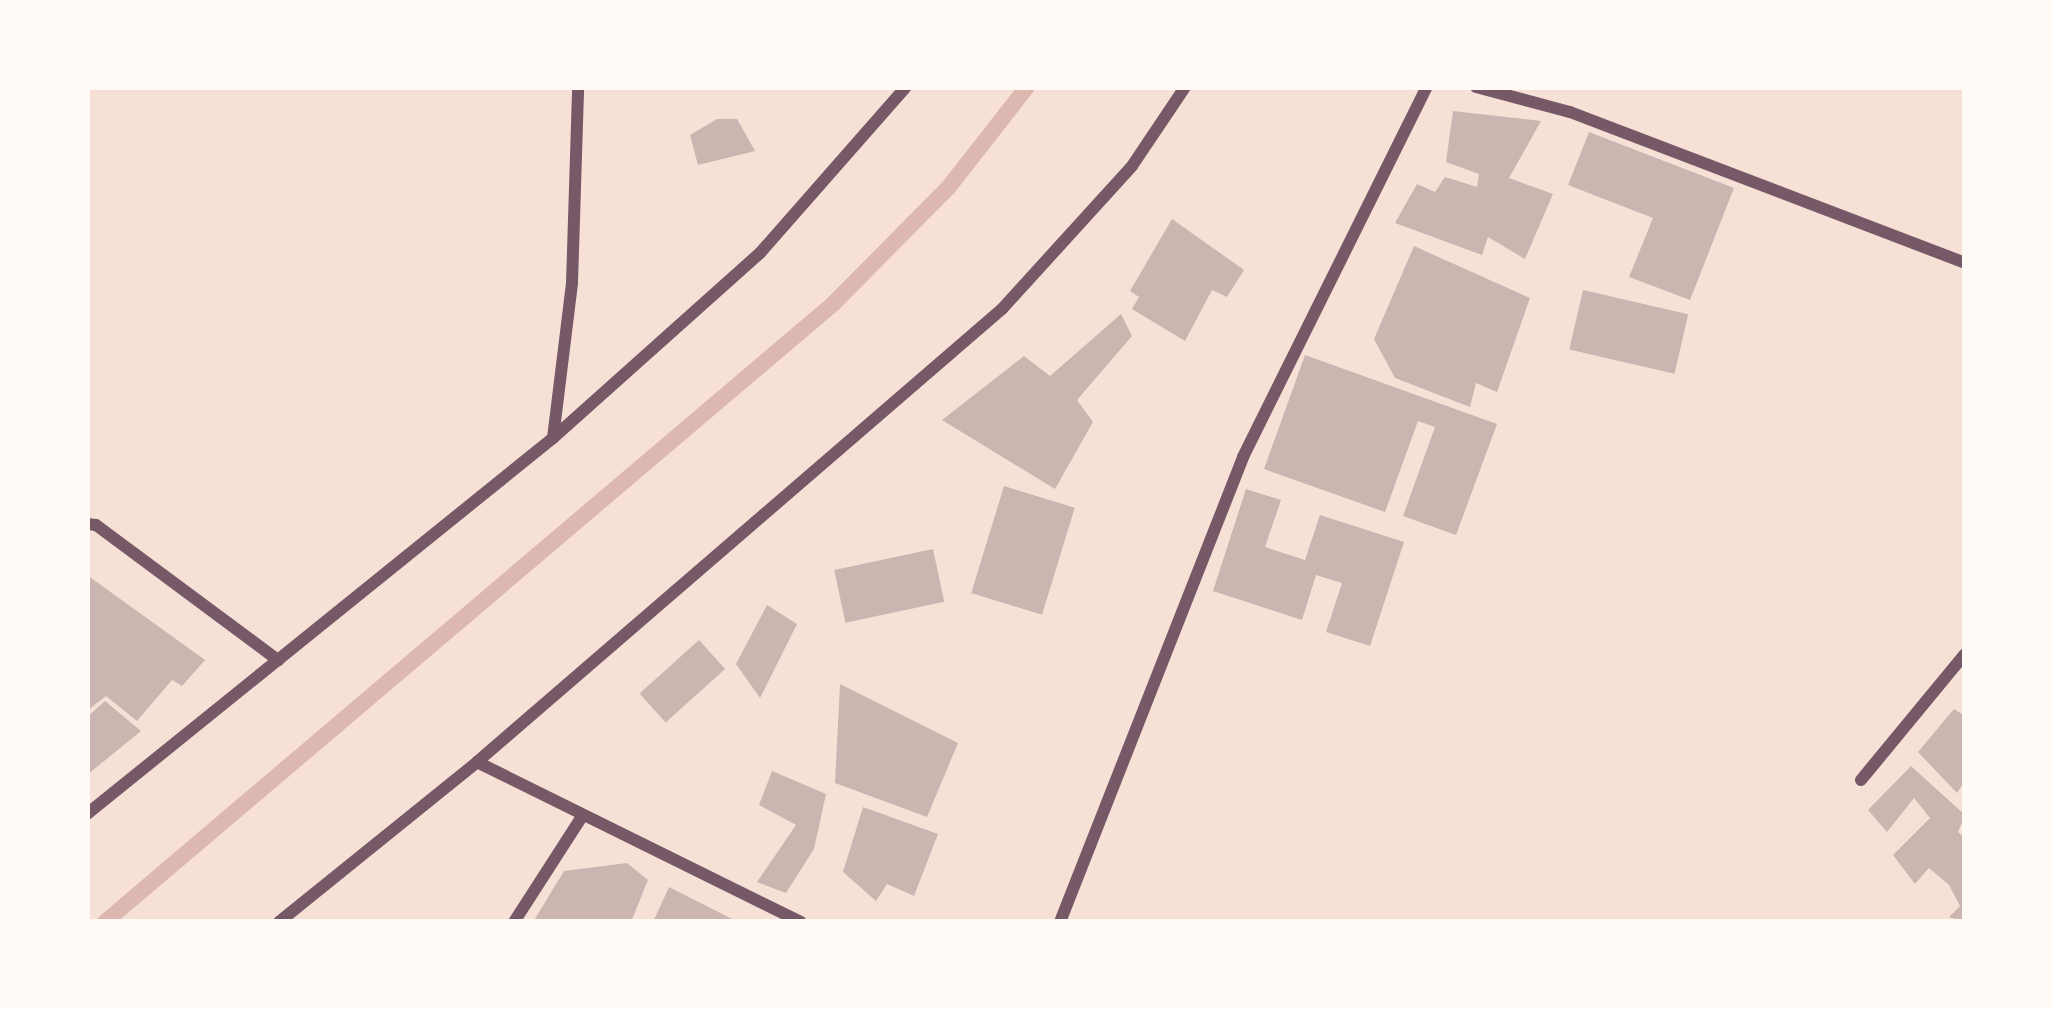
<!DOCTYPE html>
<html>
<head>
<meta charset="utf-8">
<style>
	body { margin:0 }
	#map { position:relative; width:2052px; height:1009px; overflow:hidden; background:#f7e1d7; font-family:"DejaVu Sans",sans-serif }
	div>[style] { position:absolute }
	.stream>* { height:16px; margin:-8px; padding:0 8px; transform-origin:8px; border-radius:8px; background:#dcb8b0 }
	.building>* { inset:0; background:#ccb4b1; transform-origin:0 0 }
	.minor>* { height:12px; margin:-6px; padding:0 6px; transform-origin:6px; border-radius:6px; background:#755966 }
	span { translate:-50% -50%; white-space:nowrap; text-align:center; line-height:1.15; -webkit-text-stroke:10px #fffaf5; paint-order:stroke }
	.frame { position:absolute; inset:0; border:90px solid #fffaf5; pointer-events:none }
</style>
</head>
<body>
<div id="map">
	<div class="stream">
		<i style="left:105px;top:922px;width:956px;rotate:-40.33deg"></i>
		<i style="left:834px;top:303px;width:162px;rotate:-45.3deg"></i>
		<i style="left:948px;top:188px;width:128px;rotate:-52deg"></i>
	</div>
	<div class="building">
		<i style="clip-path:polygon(1453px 111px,1541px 121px,1509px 178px,1553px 194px,1525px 259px,1488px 237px,1482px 255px,1395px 223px,1417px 184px,1435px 192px,1445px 177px,1477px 187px,1479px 174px,1446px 162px)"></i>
		<i style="clip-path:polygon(717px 119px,737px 119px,755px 151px,698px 165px,690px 135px)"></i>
		<i style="clip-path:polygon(1589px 132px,1734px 188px,1690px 300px,1629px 277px,1653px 218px,1568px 185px)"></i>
		<i style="clip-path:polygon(1172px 219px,1244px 270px,1227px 297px,1212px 290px,1185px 341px,1132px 309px,1139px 297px,1130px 291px)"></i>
		<i style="clip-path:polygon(1414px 246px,1530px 298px,1497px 392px,1476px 383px,1470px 407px,1395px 378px,1374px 339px)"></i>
		<i style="left:1583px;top:290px;width:108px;height:61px;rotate:13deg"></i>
		<i style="clip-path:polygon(1121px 314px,1132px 336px,1077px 400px,1093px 422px,1055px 489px,942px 420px,1024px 356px,1050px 376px)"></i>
		<i style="clip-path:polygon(1305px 355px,1497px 424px,1456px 535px,1403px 516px,1435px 427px,1418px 421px,1385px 512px,1264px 469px)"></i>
		<i style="left:1004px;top:486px;width:74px;height:112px;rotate:17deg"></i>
		<i style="clip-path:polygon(1246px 489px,1281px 500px,1265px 547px,1305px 560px,1320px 515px,1404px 542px,1370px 646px,1326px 632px,1342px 583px,1316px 575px,1302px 620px,1213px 591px)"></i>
		<i style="left:933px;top:549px;width:54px;height:101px;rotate:78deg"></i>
		<i style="clip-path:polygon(87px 575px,205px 660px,182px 686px,172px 680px,137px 721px,106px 696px,87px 711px)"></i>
		<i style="clip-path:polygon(767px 605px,797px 624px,760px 698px,736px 664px)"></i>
		<i style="left:699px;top:640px;width:39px;height:80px;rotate:48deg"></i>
		<i style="clip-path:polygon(840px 684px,958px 743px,927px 817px,835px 783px)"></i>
		<i style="clip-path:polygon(105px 701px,141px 731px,87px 775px,87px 717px)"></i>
		<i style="clip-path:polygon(1954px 709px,1965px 716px,1965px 781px,1957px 793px,1918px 752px)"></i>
		<i style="clip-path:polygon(1911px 766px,1965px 815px,1958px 832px,1965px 838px,1965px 922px,1949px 917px,1960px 906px,1949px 885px,1929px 868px,1915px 884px,1893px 855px,1930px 818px,1914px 798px,1887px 832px,1868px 810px)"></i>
		<i style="clip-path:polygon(772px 771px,826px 794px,814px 849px,786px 893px,757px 882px,796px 825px,759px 805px)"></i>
		<i style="clip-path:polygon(863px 807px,938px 834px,914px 896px,887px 884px,876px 901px,843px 872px)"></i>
		<i style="clip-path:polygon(627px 863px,648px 880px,631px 922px,533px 922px,564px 871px)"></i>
		<i style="clip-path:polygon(669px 887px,738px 922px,653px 922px)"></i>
	</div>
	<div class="minor">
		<i style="left:1476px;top:87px;width:97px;rotate:14.9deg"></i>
		<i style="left:1570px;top:112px;width:423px;rotate:20.9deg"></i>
		<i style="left:553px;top:438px;width:156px;rotate:-83deg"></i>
		<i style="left:572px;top:283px;width:196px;rotate:-88.2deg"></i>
		<i style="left:87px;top:524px;width:9px;rotate:6deg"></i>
		<i style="left:96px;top:525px;width:227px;rotate:36.6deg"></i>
		<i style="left:477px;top:762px;width:361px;rotate:26.3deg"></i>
		<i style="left:1861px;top:780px;width:163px;rotate:-50.5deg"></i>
		<i style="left:87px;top:814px;width:599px;rotate:-38.9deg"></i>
		<i style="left:553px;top:438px;width:278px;rotate:-41.8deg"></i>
		<i style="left:760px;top:253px;width:221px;rotate:-48.7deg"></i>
		<i style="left:279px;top:922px;width:255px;rotate:-38.9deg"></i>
		<i style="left:477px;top:762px;width:693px;rotate:-40.79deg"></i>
		<i style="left:1002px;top:309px;width:193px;rotate:-47.7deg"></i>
		<i style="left:1132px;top:166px;width:95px;rotate:-56.1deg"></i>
		<i style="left:514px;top:922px;width:127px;rotate:-57.2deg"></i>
		<i style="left:1060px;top:922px;width:500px;rotate:-68.5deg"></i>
		<i style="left:1243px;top:457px;width:413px;rotate:-63.6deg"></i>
	</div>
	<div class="frame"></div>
</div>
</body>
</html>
